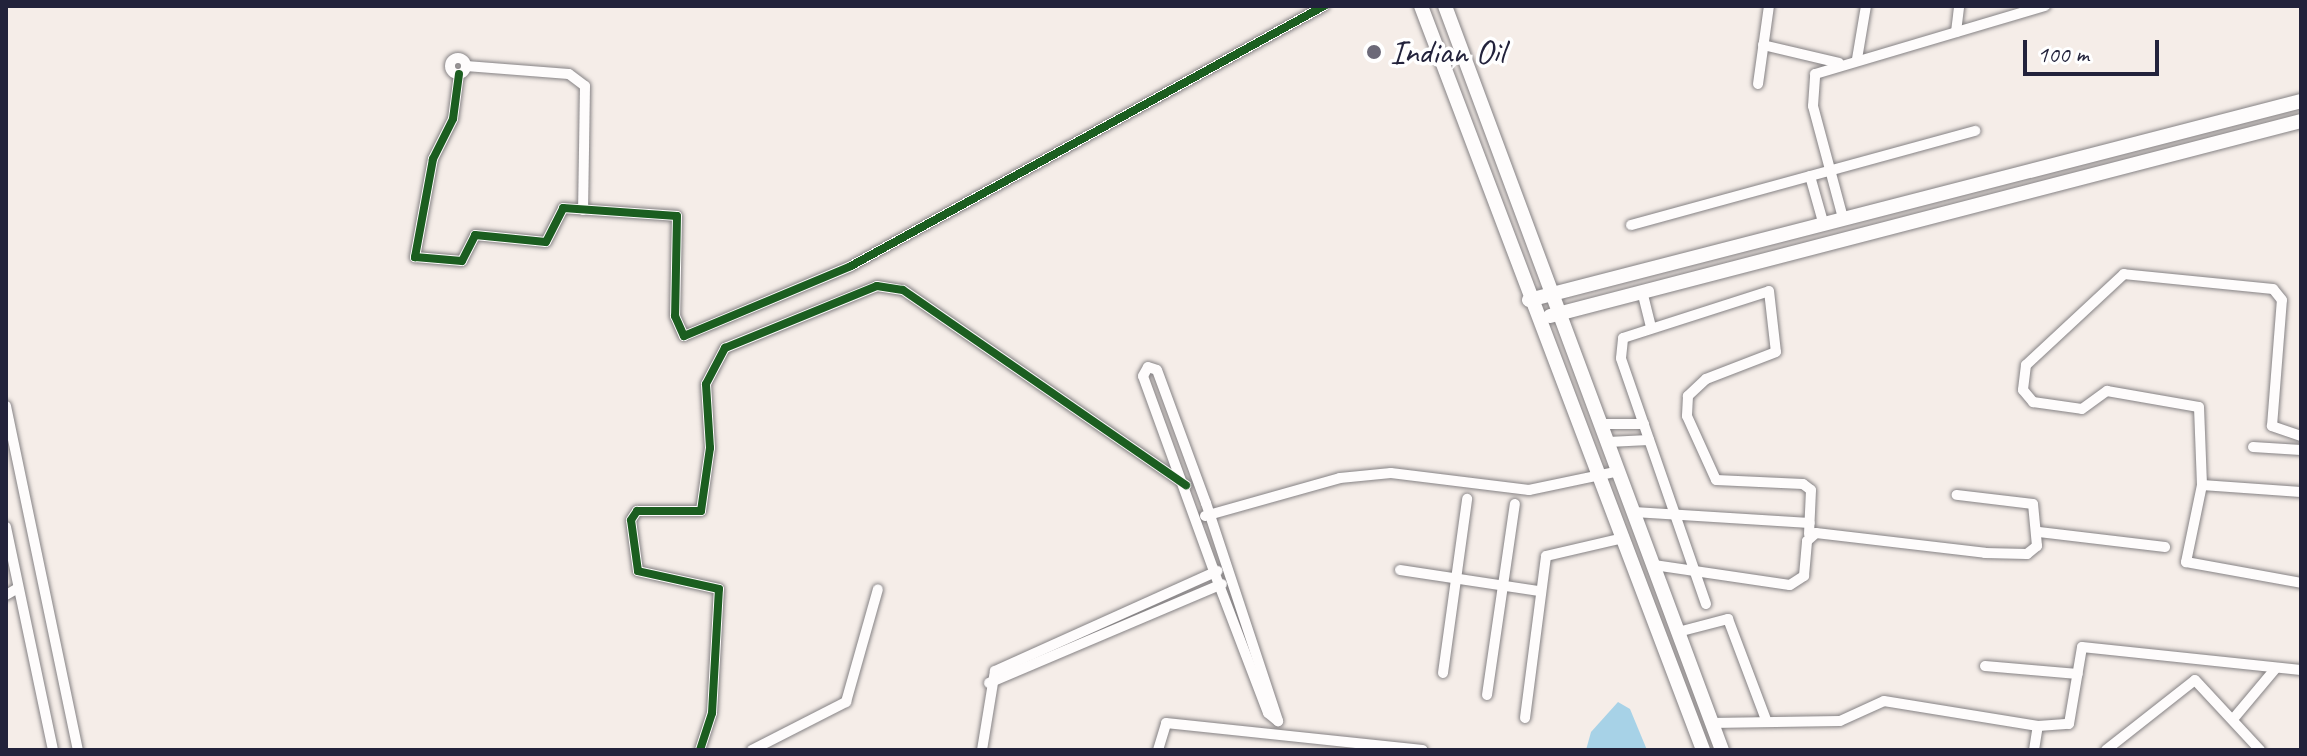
<!DOCTYPE html>
<html>
<head>
<meta charset="utf-8">
<style>
	body { margin:0 }
	#map { position:relative; width:2307px; height:756px; overflow:hidden; background:#f5ede8; font-family:Caveat,sans-serif }
	div>[style] { position:absolute }
	.water>* { inset:0; background:#a7d2e7 }
	.roads { filter:drop-shadow(0 0 2px #858284) drop-shadow(0 0 2px #858284) }
	.street>* { height:10px; margin:-5px; padding:0 5px; transform-origin:5px; border-radius:5px; background:#fefcfc }
	.street>.ring { margin:-5px; padding:0; box-sizing:content-box; background:none; border:10px solid #fefcfc; border-radius:50% }
	.secondary>* { height:14px; margin:-7px; padding:0 7px; transform-origin:7px; border-radius:7px; background:#fefcfc }
	.cycleway>* { height:8px; margin:-4px; padding:0 4px; transform-origin:4px; border-radius:4px; background:#1b5e20 }
	.dots>* { width:22px; height:22px; translate:-50% -50%; box-sizing:border-box; border:4px solid #fff; border-radius:50% }
	span { translate:-50% -50%; white-space:nowrap; text-align:center; line-height:1.15; -webkit-text-stroke:7px #fff; paint-order:stroke }
	.poi-label { font-size:34px; color:#22223b }
	.left { translate:0 -50%; text-align:left }
	.frame { position:absolute; inset:0; border:8px solid #22223b; pointer-events:none }
	.scale { position:absolute; left:2023px; top:40px; width:136px; height:36px; box-sizing:border-box; border:4px solid #22223b; border-top:0; padding-left:10px; font-size:24px; line-height:28px; white-space:nowrap; color:#22223b; -webkit-text-stroke:6px #fff; paint-order:stroke }
</style>
</head>
<body>
<div id="map">
	<div class="water">
		<i style="clip-path:polygon(1618px 702px,1630px 709px,1647px 750px,1586px 750px,1591px 732px)"></i>
	</div>
	<div class="roads">
		<div class="street">
			<i style="left:1956px;top:32px;width:26px;rotate:-83deg"></i>
			<i style="left:1763px;top:45px;width:78px;rotate:13.3deg"></i>
			<i class="ring" style="left:450px;top:58px;width:6px;height:6px"></i>
			<i style="left:1857px;top:59px;width:54px;rotate:-80.4deg"></i>
			<i style="left:466px;top:66px;width:103px;rotate:4.4deg"></i>
			<i style="left:569px;top:74px;width:20px;rotate:37deg"></i>
			<i style="left:585px;top:86px;width:124px;rotate:90.9deg"></i>
			<i style="left:459px;top:74px;width:45px;rotate:97.6deg"></i>
			<i style="left:453px;top:119px;width:45px;rotate:116.6deg"></i>
			<i style="left:433px;top:159px;width:100px;rotate:100.4deg"></i>
			<i style="left:415px;top:257px;width:47px;rotate:4.9deg"></i>
			<i style="left:462px;top:261px;width:29px;rotate:-63deg"></i>
			<i style="left:475px;top:235px;width:71px;rotate:5.6deg"></i>
			<i style="left:546px;top:242px;width:38px;rotate:-63deg"></i>
			<i style="left:563px;top:208px;width:114px;rotate:4deg"></i>
			<i style="left:677px;top:216px;width:100px;rotate:91.1deg"></i>
			<i style="left:675px;top:316px;width:22px;rotate:66deg"></i>
			<i style="left:684px;top:336px;width:181px;rotate:-22.7deg"></i>
			<i style="left:851px;top:266px;width:540px;rotate:-28.8deg"></i>
			<i style="left:1758px;top:84px;width:79px;rotate:-82deg"></i>
			<i style="left:1810px;top:176px;width:48px;rotate:74.2deg"></i>
			<i style="left:1843px;top:218px;width:116px;rotate:-105deg"></i>
			<i style="left:1813px;top:106px;width:32px;rotate:-86deg"></i>
			<i style="left:1815px;top:74px;width:240px;rotate:-16.5deg"></i>
			<i style="left:1631px;top:225px;width:357px;rotate:-15.3deg"></i>
			<i style="left:1642px;top:291px;width:37px;rotate:76deg"></i>
			<i style="left:1148px;top:367px;width:9px;rotate:18deg"></i>
			<i style="left:1157px;top:370px;width:142px;rotate:69.8deg"></i>
			<i style="left:1206px;top:503px;width:230px;rotate:71.7deg"></i>
			<i style="left:1278px;top:721px;width:13px;rotate:-141deg"></i>
			<i style="left:1268px;top:713px;width:137px;rotate:-110.9deg"></i>
			<i style="left:1219px;top:585px;width:222px;rotate:-110deg"></i>
			<i style="left:1143px;top:376px;width:10px;rotate:-61deg"></i>
			<i style="left:6px;top:406px;width:351px;rotate:78.2deg"></i>
			<i style="left:1600px;top:424px;width:44px"></i>
			<i style="left:2301px;top:436px;width:31px;rotate:-161deg"></i>
			<i style="left:2272px;top:426px;width:126px;rotate:-85.5deg"></i>
			<i style="left:2282px;top:300px;width:14px;rotate:-129deg"></i>
			<i style="left:2273px;top:289px;width:150px;rotate:-174.3deg"></i>
			<i style="left:2124px;top:274px;width:134px;rotate:137.1deg"></i>
			<i style="left:2026px;top:365px;width:25px;rotate:97deg"></i>
			<i style="left:2023px;top:390px;width:16px;rotate:50deg"></i>
			<i style="left:2033px;top:402px;width:49px;rotate:8.1deg"></i>
			<i style="left:2082px;top:409px;width:31px;rotate:-36deg"></i>
			<i style="left:2107px;top:391px;width:93px;rotate:9.9deg"></i>
			<i style="left:2199px;top:407px;width:78px;rotate:87.8deg"></i>
			<i style="left:2202px;top:485px;width:79px;rotate:101.7deg"></i>
			<i style="left:2186px;top:562px;width:117px;rotate:10.3deg"></i>
			<i style="left:1608px;top:442px;width:41px;rotate:-2.8deg"></i>
			<i style="left:2253px;top:447px;width:48px;rotate:3.6deg"></i>
			<i style="left:2202px;top:485px;width:99px;rotate:4deg"></i>
			<i style="left:1634px;top:512px;width:176px;rotate:3.6deg"></i>
			<i style="left:1205px;top:516px;width:140px;rotate:-15.7deg"></i>
			<i style="left:1340px;top:478px;width:51px;rotate:-5.6deg"></i>
			<i style="left:1391px;top:473px;width:139px;rotate:7deg"></i>
			<i style="left:1529px;top:490px;width:92px;rotate:-11.9deg"></i>
			<i style="left:6px;top:527px;width:228px;rotate:78.1deg"></i>
			<i style="left:2039px;top:532px;width:127px;rotate:6.8deg"></i>
			<i style="left:1654px;top:565px;width:137px;rotate:8.4deg"></i>
			<i style="left:1790px;top:585px;width:17px;rotate:-33deg"></i>
			<i style="left:1804px;top:576px;width:35px;rotate:-85deg"></i>
			<i style="left:1807px;top:541px;width:12px;rotate:-42deg"></i>
			<i style="left:1816px;top:533px;width:170px;rotate:6.7deg"></i>
			<i style="left:1985px;top:553px;width:42px;rotate:1.4deg"></i>
			<i style="left:2027px;top:554px;width:13px;rotate:-39deg"></i>
			<i style="left:2037px;top:546px;width:42px;rotate:-95.4deg"></i>
			<i style="left:2033px;top:504px;width:77px;rotate:-173.2deg"></i>
			<i style="left:1400px;top:570px;width:141px;rotate:8.6deg"></i>
			<i style="left:6px;top:595px;width:14px;rotate:-30deg"></i>
			<i style="left:1706px;top:604px;width:260px;rotate:-109.1deg"></i>
			<i style="left:1621px;top:358px;width:20px;rotate:-84deg"></i>
			<i style="left:1623px;top:338px;width:153px;rotate:-17.8deg"></i>
			<i style="left:1769px;top:291px;width:61px;rotate:83.5deg"></i>
			<i style="left:1776px;top:352px;width:75px;rotate:158.9deg"></i>
			<i style="left:1706px;top:379px;width:25px;rotate:137deg"></i>
			<i style="left:1688px;top:396px;width:20px;rotate:93deg"></i>
			<i style="left:1687px;top:416px;width:70px;rotate:65.6deg"></i>
			<i style="left:1716px;top:480px;width:87px;rotate:2.6deg"></i>
			<i style="left:1803px;top:484px;width:10px;rotate:37deg"></i>
			<i style="left:1811px;top:490px;width:44px;rotate:92.6deg"></i>
			<i style="left:1678px;top:632px;width:52px;rotate:-14.6deg"></i>
			<i style="left:1728px;top:619px;width:110px;rotate:69.3deg"></i>
			<i style="left:1985px;top:666px;width:93px;rotate:4.9deg"></i>
			<i style="left:1443px;top:673px;width:176px;rotate:-82.1deg"></i>
			<i style="left:989px;top:683px;width:253px;rotate:-23deg"></i>
			<i style="left:1487px;top:695px;width:193px;rotate:-81.7deg"></i>
			<i style="left:1525px;top:718px;width:163px;rotate:-82.6deg"></i>
			<i style="left:1546px;top:556px;width:75px;rotate:-13.1deg"></i>
			<i style="left:2234px;top:718px;width:65px;rotate:-50deg"></i>
			<i style="left:1711px;top:723px;width:129px;rotate:-0.9deg"></i>
			<i style="left:1840px;top:721px;width:48px;rotate:-24.4deg"></i>
			<i style="left:1884px;top:701px;width:156px;rotate:9.2deg"></i>
			<i style="left:700px;top:750px;width:39px;rotate:-72deg"></i>
			<i style="left:712px;top:713px;width:124px;rotate:-86.8deg"></i>
			<i style="left:719px;top:589px;width:83px;rotate:-167.5deg"></i>
			<i style="left:638px;top:571px;width:51px;rotate:-97.8deg"></i>
			<i style="left:631px;top:520px;width:11px;rotate:-56deg"></i>
			<i style="left:637px;top:511px;width:64px"></i>
			<i style="left:701px;top:511px;width:64px;rotate:-81.9deg"></i>
			<i style="left:710px;top:448px;width:64px;rotate:-93.6deg"></i>
			<i style="left:706px;top:384px;width:41px;rotate:-62.2deg"></i>
			<i style="left:725px;top:348px;width:164px;rotate:-22.2deg"></i>
			<i style="left:877px;top:286px;width:26px;rotate:9deg"></i>
			<i style="left:903px;top:290px;width:344px;rotate:34.6deg"></i>
			<i style="left:752px;top:750px;width:106px;rotate:-27.1deg"></i>
			<i style="left:846px;top:702px;width:117px;rotate:-74.2deg"></i>
			<i style="left:982px;top:750px;width:80px;rotate:-80.7deg"></i>
			<i style="left:995px;top:671px;width:244px;rotate:-24.2deg"></i>
			<i style="left:1158px;top:750px;width:28px;rotate:-73deg"></i>
			<i style="left:1166px;top:723px;width:258px;rotate:6deg"></i>
			<i style="left:2034px;top:750px;width:24px;rotate:-81deg"></i>
			<i style="left:2038px;top:726px;width:31px;rotate:-4deg"></i>
			<i style="left:2069px;top:724px;width:78px;rotate:-80.4deg"></i>
			<i style="left:2082px;top:647px;width:220px;rotate:6deg"></i>
			<i style="left:2106px;top:750px;width:113px;rotate:-38.2deg"></i>
			<i style="left:2195px;top:680px;width:96px;rotate:47.1deg"></i>
		</div>
		<div class="secondary">
			<i style="left:1421px;top:6px;width:796px;rotate:69.24deg"></i>
			<i style="left:1445px;top:6px;width:794px;rotate:69.58deg"></i>
			<i style="left:1529px;top:300px;width:797px;rotate:-14.45deg"></i>
			<i style="left:1550px;top:316px;width:776px;rotate:-14.56deg"></i>
		</div>
	</div>
	<div class="cycleway">
		<i style="left:459px;top:74px;width:45px;rotate:97.6deg"></i>
		<i style="left:453px;top:119px;width:45px;rotate:116.6deg"></i>
		<i style="left:433px;top:159px;width:100px;rotate:100.4deg"></i>
		<i style="left:415px;top:257px;width:47px;rotate:4.9deg"></i>
		<i style="left:462px;top:261px;width:29px;rotate:-63deg"></i>
		<i style="left:475px;top:235px;width:71px;rotate:5.6deg"></i>
		<i style="left:546px;top:242px;width:38px;rotate:-63deg"></i>
		<i style="left:563px;top:208px;width:114px;rotate:4deg"></i>
		<i style="left:677px;top:216px;width:100px;rotate:91.1deg"></i>
		<i style="left:675px;top:316px;width:22px;rotate:66deg"></i>
		<i style="left:684px;top:336px;width:181px;rotate:-22.7deg"></i>
		<i style="left:851px;top:266px;width:540px;rotate:-28.8deg"></i>
		<i style="left:700px;top:750px;width:39px;rotate:-72deg"></i>
		<i style="left:712px;top:713px;width:124px;rotate:-86.8deg"></i>
		<i style="left:719px;top:589px;width:83px;rotate:-167.5deg"></i>
		<i style="left:638px;top:571px;width:51px;rotate:-97.8deg"></i>
		<i style="left:631px;top:520px;width:11px;rotate:-56deg"></i>
		<i style="left:637px;top:511px;width:64px"></i>
		<i style="left:701px;top:511px;width:64px;rotate:-81.9deg"></i>
		<i style="left:710px;top:448px;width:64px;rotate:-93.6deg"></i>
		<i style="left:706px;top:384px;width:41px;rotate:-62.2deg"></i>
		<i style="left:725px;top:348px;width:164px;rotate:-22.2deg"></i>
		<i style="left:877px;top:286px;width:26px;rotate:9deg"></i>
		<i style="left:903px;top:290px;width:344px;rotate:34.6deg"></i>
	</div>
	<div class="dots">
		<i style="left:1374px;top:52px;background:#6c6978"></i>
	</div>
	<div class="poi-label">
		<span class="left" style="left:1390px;top:52px">Indian Oil</span>
	</div>
	<div class="frame"></div>
	<div class="scale">100 m</div>
</div>
</body>
</html>
